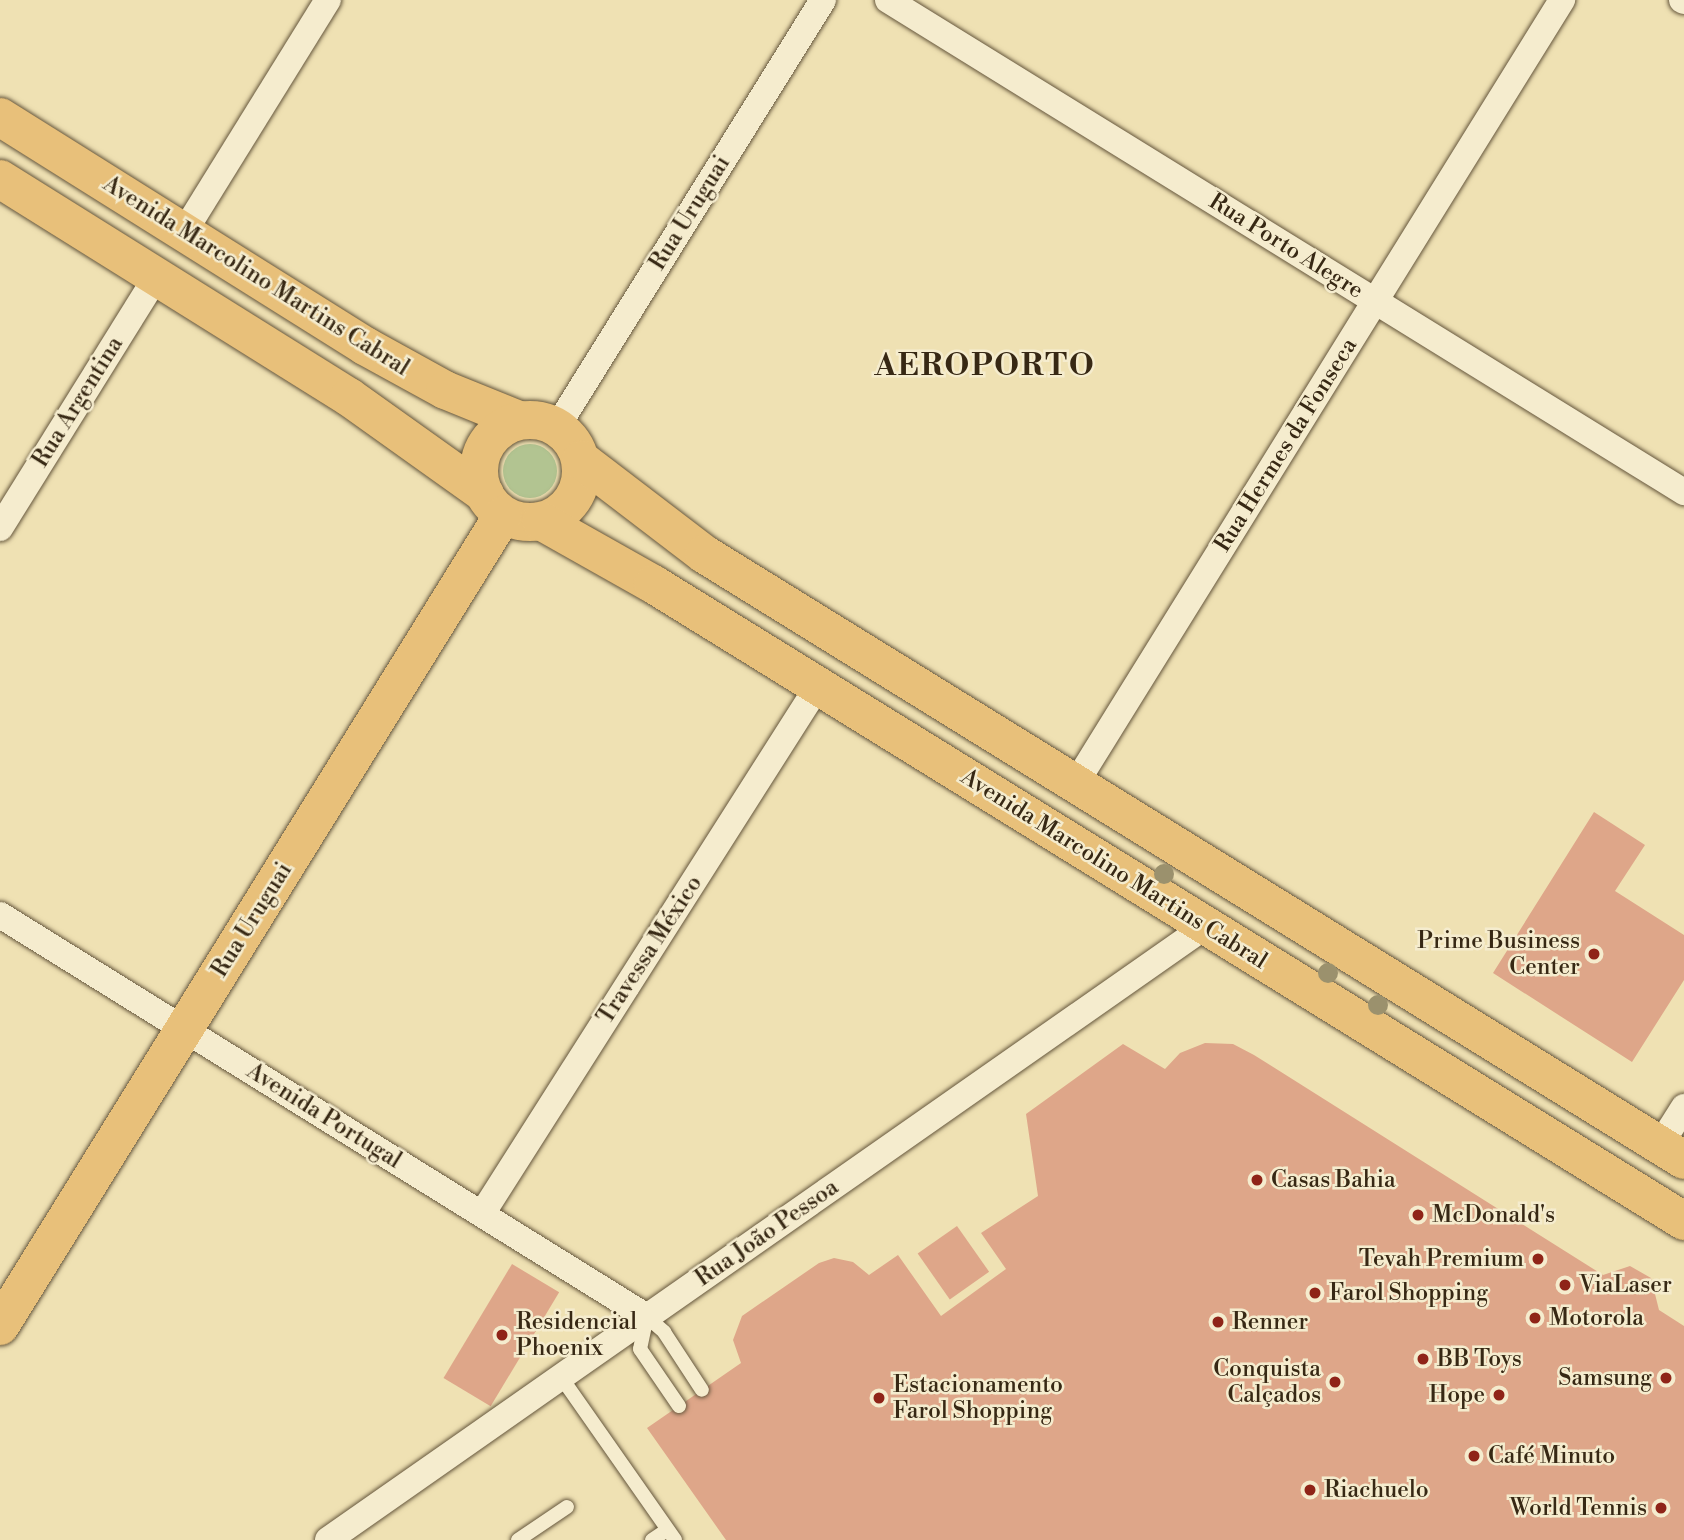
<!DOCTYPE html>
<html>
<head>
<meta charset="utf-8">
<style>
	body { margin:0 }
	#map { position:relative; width:1684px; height:1540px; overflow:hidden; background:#efe1b3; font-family:"Libre Bodoni",serif }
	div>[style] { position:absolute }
	.green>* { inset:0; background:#b2c491 }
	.round { border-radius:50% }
	.building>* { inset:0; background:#dea689; transform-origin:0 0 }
	.roads { filter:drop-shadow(0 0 2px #65563c) drop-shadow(0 0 2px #65563c) }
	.service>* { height:14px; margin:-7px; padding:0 7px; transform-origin:7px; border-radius:7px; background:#f5ecce }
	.minor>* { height:26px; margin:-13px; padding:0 13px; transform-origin:13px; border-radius:13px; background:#f5ecce }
	.primary>* { height:38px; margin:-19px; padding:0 19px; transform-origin:19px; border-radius:19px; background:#e8c07a }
	.primary>.ring { margin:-19px; padding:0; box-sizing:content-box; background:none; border:38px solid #e8c07a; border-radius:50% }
	.trees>* { width:20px; height:20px; margin:-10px; border-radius:50%; background:#9b916d }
	.dots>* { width:19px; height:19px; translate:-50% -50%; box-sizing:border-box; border:4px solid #f5ecce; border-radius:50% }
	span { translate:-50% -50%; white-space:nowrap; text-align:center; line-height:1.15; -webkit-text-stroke:5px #f5ecce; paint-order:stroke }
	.street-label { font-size:23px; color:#372814 }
	.poi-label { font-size:23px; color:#372814 }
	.right { translate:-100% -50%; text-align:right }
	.left { translate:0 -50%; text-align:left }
	.district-label { font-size:30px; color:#372814; font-weight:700; letter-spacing:2px }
</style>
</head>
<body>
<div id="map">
	<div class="green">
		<i class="round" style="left:503px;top:444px;width:54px;height:54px"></i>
	</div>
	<div class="building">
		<i style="clip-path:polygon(1594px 812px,1645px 845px,1615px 891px,1684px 935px,1684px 980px,1632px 1062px,1493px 973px)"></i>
		<i style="clip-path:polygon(1205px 1043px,1233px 1044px,1254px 1055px,1603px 1275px,1630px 1266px,1651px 1278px,1659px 1310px,1684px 1326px,1684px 1540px,726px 1540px,647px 1428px,741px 1363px,733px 1340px,742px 1316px,819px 1263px,834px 1258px,853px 1262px,869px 1275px,898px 1255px,941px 1316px,1006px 1269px,981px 1233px,1038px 1196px,1026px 1114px,1123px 1044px,1165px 1069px,1180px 1053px)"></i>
		<i style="left:957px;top:1226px;width:56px;height:48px;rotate:55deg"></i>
		<i style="left:512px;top:1264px;width:55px;height:133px;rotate:31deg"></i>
	</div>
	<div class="roads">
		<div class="service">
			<i style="left:561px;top:1377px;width:199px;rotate:55deg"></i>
			<i style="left:679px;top:1406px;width:69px;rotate:-124.4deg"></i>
			<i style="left:640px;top:1349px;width:33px;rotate:-78deg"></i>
			<i style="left:647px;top:1317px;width:23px;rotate:41deg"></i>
			<i style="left:664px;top:1332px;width:69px;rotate:56.8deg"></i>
			<i style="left:518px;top:1540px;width:59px;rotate:-34deg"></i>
			<i style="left:652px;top:1540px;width:18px;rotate:-34deg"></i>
		</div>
		<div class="minor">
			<i style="left:888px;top:0;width:936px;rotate:31.72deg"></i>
			<i style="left:1682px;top:0;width:2px;rotate:27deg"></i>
			<i style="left:184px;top:232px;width:273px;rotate:-58.2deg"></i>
			<i style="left:557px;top:427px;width:503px;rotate:-58.08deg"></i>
			<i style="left:0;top:528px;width:296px;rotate:-58.1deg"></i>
			<i style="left:1076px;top:783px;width:922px;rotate:-58.17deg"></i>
			<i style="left:0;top:915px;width:762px;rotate:31.85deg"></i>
			<i style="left:1660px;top:1145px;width:45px;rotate:-57.7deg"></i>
			<i style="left:482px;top:1214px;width:626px;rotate:-57.53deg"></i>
			<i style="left:328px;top:1540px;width:1071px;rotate:-34.97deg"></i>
		</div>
		<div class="primary">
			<i style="left:0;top:117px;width:431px;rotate:32.1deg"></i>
			<i style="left:365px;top:346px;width:91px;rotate:28.8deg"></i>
			<i style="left:445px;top:390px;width:80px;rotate:22.1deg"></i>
			<i style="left:0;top:179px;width:411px;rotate:32deg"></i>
			<i style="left:349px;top:397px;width:167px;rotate:35.5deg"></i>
			<i class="ring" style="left:479px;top:420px;width:64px;height:64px"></i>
			<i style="left:581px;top:460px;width:155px;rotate:37.4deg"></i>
			<i style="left:704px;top:554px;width:1152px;rotate:31.73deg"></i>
			<i style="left:541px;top:521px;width:129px;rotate:29.4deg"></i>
			<i style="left:653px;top:584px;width:1212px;rotate:31.71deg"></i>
			<i style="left:0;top:1326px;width:954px;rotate:-58.19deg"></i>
		</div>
	</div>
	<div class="trees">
		<i style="left:1164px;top:874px"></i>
		<i style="left:1328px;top:973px"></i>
		<i style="left:1378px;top:1005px"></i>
	</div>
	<div class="dots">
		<i style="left:1594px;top:954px;background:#8f2418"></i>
		<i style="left:1257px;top:1180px;background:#8f2418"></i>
		<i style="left:1418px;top:1215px;background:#8f2418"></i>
		<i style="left:1538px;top:1259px;background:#8f2418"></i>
		<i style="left:1565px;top:1285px;background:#8f2418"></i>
		<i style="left:1315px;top:1293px;background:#8f2418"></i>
		<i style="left:1535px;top:1318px;background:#8f2418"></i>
		<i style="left:1218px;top:1322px;background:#8f2418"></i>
		<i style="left:502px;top:1335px;background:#8f2418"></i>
		<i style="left:1423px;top:1359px;background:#8f2418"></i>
		<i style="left:1666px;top:1378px;background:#8f2418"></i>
		<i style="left:1335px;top:1382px;background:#8f2418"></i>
		<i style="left:1499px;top:1395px;background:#8f2418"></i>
		<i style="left:879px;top:1398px;background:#8f2418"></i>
		<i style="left:1474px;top:1456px;background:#8f2418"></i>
		<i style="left:1310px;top:1490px;background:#8f2418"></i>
		<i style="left:1661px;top:1508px;background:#8f2418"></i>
	</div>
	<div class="street-label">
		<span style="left:690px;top:213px;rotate:-58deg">Rua Uruguai</span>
		<span style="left:1286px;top:246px;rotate:32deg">Rua Porto Alegre</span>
		<span style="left:256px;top:276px;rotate:32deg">Avenida Marcolino Martins Cabral</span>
		<span style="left:78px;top:402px;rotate:-58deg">Rua Argentina</span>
		<span style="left:1286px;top:445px;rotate:-58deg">Rua Hermes da Fonseca</span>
		<span style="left:1114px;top:869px;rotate:32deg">Avenida Marcolino Martins Cabral</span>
		<span style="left:252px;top:920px;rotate:-58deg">Rua Uruguai</span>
		<span style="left:650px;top:950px;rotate:-57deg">Travessa México</span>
		<span style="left:324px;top:1116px;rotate:32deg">Avenida Portugal</span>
		<span style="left:767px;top:1233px;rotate:-35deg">Rua João Pessoa</span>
	</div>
	<div class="poi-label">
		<span class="right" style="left:1580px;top:954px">Prime Business<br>Center</span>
		<span class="left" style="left:1271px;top:1180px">Casas Bahia</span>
		<span class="left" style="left:1432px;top:1215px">McDonald's</span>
		<span class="right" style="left:1524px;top:1259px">Tevah Premium</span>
		<span class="left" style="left:1579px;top:1285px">ViaLaser</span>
		<span class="left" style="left:1329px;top:1293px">Farol Shopping</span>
		<span class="left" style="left:1549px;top:1318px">Motorola</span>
		<span class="left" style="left:516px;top:1335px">Residencial<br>Phoenix</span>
		<span class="left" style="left:1232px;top:1322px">Renner</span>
		<span class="left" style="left:1437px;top:1359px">BB Toys</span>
		<span class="right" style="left:1321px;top:1382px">Conquista<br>Calçados</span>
		<span class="right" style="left:1652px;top:1378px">Samsung</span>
		<span class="left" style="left:893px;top:1398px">Estacionamento<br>Farol Shopping</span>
		<span class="right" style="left:1485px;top:1395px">Hope</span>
		<span class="left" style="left:1488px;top:1456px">Café Minuto</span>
		<span class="left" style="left:1324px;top:1490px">Riachuelo</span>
		<span class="right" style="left:1647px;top:1508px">World Tennis</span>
	</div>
	<div class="district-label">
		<span style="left:985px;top:366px">AEROPORTO</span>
	</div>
</div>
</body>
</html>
